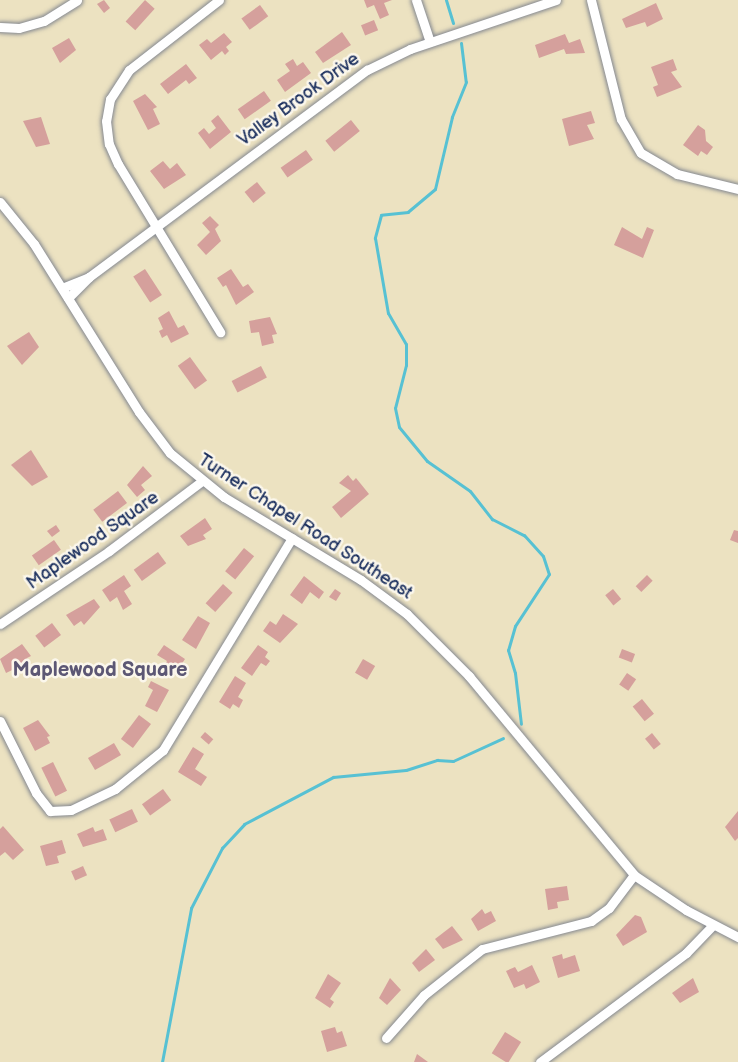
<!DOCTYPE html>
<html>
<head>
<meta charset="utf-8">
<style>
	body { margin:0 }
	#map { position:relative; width:738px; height:1062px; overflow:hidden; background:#ece2c1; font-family:"Balsamiq Sans",sans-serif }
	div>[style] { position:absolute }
	.stream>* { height:3px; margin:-1.5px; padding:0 1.5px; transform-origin:1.5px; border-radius:1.5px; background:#57c1d3 }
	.building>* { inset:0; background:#d5a09c; transform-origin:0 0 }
	.roads { filter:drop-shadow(0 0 2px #848890) drop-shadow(0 0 2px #848890) }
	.minor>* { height:9px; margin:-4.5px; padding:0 4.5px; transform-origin:4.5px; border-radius:4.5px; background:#fff }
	span { translate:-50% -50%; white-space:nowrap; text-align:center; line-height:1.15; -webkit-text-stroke:5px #fbf7ec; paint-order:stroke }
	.street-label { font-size:18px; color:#1b2f5e }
	.neighbourhood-label { font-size:20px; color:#5c5774; font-weight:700 }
</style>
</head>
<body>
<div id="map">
	<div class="stream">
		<i style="left:446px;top:0;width:24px;rotate:73deg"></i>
		<i style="left:461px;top:43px;width:39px;rotate:83deg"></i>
		<i style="left:466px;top:82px;width:38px;rotate:112deg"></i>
		<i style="left:452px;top:117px;width:74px;rotate:103.3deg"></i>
		<i style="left:435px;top:189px;width:35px;rotate:140deg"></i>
		<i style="left:408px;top:212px;width:27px;rotate:174deg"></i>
		<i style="left:381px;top:215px;width:24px;rotate:105deg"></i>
		<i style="left:375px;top:238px;width:76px;rotate:80.2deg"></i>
		<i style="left:388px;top:313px;width:36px;rotate:60deg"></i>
		<i style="left:406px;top:344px;width:21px;rotate:90deg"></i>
		<i style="left:406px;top:365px;width:44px;rotate:104.3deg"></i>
		<i style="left:395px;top:408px;width:19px;rotate:78deg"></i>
		<i style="left:399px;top:427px;width:44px;rotate:50.5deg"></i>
		<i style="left:427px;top:461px;width:52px;rotate:34.9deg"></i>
		<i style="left:470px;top:491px;width:36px;rotate:52deg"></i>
		<i style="left:492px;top:519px;width:36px;rotate:27deg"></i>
		<i style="left:524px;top:535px;width:28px;rotate:48deg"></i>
		<i style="left:543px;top:556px;width:19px;rotate:72deg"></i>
		<i style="left:549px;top:574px;width:62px;rotate:123.2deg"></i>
		<i style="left:515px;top:626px;width:25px;rotate:106deg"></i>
		<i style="left:508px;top:650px;width:24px;rotate:73deg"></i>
		<i style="left:515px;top:673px;width:51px;rotate:83.3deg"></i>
		<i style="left:162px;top:1062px;width:157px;rotate:-79.3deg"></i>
		<i style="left:191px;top:908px;width:68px;rotate:-62.7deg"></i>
		<i style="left:222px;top:848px;width:33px;rotate:-47deg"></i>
		<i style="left:244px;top:824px;width:101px;rotate:-27.8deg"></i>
		<i style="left:333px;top:777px;width:73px;rotate:-5.5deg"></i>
		<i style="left:406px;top:770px;width:33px;rotate:-18deg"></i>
		<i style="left:437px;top:760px;width:16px;rotate:4deg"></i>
		<i style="left:453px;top:761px;width:55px;rotate:-24.7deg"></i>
	</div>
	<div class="building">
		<i style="clip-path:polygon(104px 0,110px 8px,104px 13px,97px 4px)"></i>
		<i style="left:145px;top:0;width:13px;height:29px;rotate:42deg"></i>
		<i style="clip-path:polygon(364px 0,392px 0,384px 3px,389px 15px,380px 19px,374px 5px,367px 8px)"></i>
		<i style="clip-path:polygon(656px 3px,663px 19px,647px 27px,645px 22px,626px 28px,622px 19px)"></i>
		<i style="left:260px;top:5px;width:14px;height:23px;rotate:54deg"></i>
		<i style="left:374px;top:20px;width:11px;height:14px;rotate:68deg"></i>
		<i style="clip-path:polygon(342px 32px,351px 45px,323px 63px,315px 52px)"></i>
		<i style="clip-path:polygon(224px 33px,232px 42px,226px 47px,229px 51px,225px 55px,222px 51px,211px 60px,199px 45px,207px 39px,211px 43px)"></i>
		<i style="clip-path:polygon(565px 34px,569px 43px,580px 39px,585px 53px,566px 54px,564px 49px,539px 58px,535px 45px)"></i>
		<i style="clip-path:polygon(69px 38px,76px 50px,60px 63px,52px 48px)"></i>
		<i style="clip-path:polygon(293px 59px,297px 66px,303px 62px,311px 73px,285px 92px,277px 80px,290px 71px,285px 64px)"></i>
		<i style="clip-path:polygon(673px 59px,677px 70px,671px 72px,682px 87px,657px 97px,653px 87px,658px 85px,651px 67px)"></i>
		<i style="clip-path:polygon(186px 64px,197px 78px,189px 84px,186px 80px,168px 94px,160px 84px)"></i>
		<i style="left:264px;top:91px;width:12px;height:32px;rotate:55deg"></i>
		<i style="clip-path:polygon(145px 94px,157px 107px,153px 109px,160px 124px,148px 130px,133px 101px)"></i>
		<i style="clip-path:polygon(591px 111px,595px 123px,587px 125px,594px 139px,569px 146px,562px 119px)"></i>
		<i style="clip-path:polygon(218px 115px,231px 132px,210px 149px,198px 133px,204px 128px,209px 134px,216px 128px,211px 121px)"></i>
		<i style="clip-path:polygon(41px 117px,50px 144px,36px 147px,23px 121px)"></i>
		<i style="left:351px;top:120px;width:14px;height:33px;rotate:51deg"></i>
		<i style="clip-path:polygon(698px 125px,705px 130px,706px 141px,713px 147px,707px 155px,701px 151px,698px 156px,683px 145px)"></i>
		<i style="left:306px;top:150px;width:12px;height:31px;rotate:55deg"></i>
		<i style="clip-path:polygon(163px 161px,170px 169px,177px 163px,186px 175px,164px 189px,150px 171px)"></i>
		<i style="left:257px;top:182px;width:14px;height:16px;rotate:51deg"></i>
		<i style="clip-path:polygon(210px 216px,219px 225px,215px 229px,221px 241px,206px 255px,197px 245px,210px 232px,202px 223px)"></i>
		<i style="clip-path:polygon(622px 227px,642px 239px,647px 227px,654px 230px,643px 258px,614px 245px)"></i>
		<i style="left:145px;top:269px;width:31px;height:14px;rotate:57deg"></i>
		<i style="clip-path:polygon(231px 269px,243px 287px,248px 284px,254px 292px,236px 305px,226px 285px,223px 287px,217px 278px)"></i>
		<i style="clip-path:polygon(169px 311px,178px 328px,184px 325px,189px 334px,171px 343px,167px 335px,162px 338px,159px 331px,163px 329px,158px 318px)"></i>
		<i style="clip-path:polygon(270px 317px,277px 334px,272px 335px,274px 343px,262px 346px,259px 332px,251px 333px,249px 321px)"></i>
		<i style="clip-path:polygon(29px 332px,39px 347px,22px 365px,7px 346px)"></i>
		<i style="left:190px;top:357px;width:29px;height:15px;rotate:54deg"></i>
		<i style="left:261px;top:366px;width:13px;height:33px;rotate:63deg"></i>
		<i style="clip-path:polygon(31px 450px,48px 477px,32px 486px,11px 465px)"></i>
		<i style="clip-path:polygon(143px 466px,152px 476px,141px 485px,145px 490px,137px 497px,127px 485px)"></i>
		<i style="clip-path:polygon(348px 475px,353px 481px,356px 478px,369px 494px,341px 518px,332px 507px,351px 491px,339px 483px)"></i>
		<i style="left:118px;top:491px;width:15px;height:31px;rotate:53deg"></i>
		<i style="clip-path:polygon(205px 518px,212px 529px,203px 535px,206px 539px,188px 546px,180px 536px)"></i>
		<i style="clip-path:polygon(56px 525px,60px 531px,52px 537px,47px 531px)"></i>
		<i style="clip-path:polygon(734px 530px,738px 531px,738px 543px,730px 540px)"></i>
		<i style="left:54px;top:540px;width:12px;height:27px;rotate:55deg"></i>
		<i style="left:244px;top:548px;width:13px;height:30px;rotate:39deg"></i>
		<i style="left:158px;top:552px;width:14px;height:30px;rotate:54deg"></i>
		<i style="clip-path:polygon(124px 575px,131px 586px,124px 591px,132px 604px,123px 610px,117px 597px,110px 602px,102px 590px)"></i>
		<i style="left:647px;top:575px;width:8px;height:16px;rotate:45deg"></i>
		<i style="clip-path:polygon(304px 576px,324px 592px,319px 599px,310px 592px,302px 604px,290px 595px)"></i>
		<i style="left:223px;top:584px;width:13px;height:26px;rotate:42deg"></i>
		<i style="clip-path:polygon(335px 589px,341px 593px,336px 601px,329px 597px)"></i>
		<i style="left:613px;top:589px;width:13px;height:10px;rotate:51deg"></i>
		<i style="clip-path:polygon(94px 599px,100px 607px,84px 625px,81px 621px,74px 626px,66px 615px)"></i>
		<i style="clip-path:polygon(283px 614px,298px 624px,280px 643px,263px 631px,270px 621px,276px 625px)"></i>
		<i style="clip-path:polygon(198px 616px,210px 623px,196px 649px,182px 640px)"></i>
		<i style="left:52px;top:623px;width:15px;height:21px;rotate:53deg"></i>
		<i style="clip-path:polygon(22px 644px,31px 656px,27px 658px,29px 662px,6px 673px,0 659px)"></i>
		<i style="clip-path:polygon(164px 645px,185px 659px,173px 677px,162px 669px,167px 661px,157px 655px)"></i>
		<i style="clip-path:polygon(258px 645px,268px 652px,265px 657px,270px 661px,266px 666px,261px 663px,252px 676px,241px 668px)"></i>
		<i style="left:622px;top:649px;width:14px;height:9px;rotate:21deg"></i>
		<i style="left:363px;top:659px;width:14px;height:16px;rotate:30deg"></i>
		<i style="left:627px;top:673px;width:11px;height:14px;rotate:34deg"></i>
		<i style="clip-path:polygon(235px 676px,246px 683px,238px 697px,243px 700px,239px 708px,233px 704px,230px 709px,219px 702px)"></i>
		<i style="clip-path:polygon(151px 681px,169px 690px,157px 712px,145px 706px,153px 690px,148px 687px)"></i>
		<i style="left:642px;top:699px;width:19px;height:12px;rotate:51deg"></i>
		<i style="left:139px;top:715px;width:15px;height:30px;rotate:37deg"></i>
		<i style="clip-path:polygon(38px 720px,50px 736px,47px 737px,50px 743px,35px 751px,23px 728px)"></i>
		<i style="left:205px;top:732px;width:11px;height:7px;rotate:41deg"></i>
		<i style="left:652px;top:733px;width:14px;height:9px;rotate:51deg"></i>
		<i style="left:114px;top:743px;width:14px;height:30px;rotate:60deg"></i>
		<i style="clip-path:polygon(193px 747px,204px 754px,195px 769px,207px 777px,201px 786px,178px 772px)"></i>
		<i style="left:53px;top:762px;width:32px;height:13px;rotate:64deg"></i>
		<i style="left:163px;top:789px;width:14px;height:26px;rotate:54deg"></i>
		<i style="left:132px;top:809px;width:14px;height:25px;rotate:65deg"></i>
		<i style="clip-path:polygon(738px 811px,738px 838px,735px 841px,725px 827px)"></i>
		<i style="clip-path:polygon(3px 826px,24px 850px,13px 860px,5px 852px,0 856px,0 829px)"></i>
		<i style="clip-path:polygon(93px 827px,95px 832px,103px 829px,107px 840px,83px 847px,77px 834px)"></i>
		<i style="clip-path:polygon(62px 840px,66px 853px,57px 856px,59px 863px,46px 866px,40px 846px)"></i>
		<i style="left:83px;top:866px;width:10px;height:13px;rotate:66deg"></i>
		<i style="clip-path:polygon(567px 886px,569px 900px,557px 902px,558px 908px,548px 910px,545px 889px)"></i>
		<i style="clip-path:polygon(482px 909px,485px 914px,491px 911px,496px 921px,478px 931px,471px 919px)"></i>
		<i style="clip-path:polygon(635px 915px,641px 917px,647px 932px,623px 946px,616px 935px)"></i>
		<i style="clip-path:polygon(452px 926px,463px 940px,443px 949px,435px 939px)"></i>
		<i style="clip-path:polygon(426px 949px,435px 960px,419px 972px,412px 963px)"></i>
		<i style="clip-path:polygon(562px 954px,563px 959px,575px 955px,580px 971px,558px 978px,552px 957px)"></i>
		<i style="clip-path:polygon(532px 965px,540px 982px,526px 989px,524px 984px,514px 988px,506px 971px,515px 967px,518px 972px)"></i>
		<i style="clip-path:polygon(328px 974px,341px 983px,330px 999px,334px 1002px,330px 1008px,315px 998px)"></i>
		<i style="clip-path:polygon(390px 978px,401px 990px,387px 1005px,379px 998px)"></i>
		<i style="clip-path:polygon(693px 978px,699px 992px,680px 1003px,672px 993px)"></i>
		<i style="clip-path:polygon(335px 1027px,337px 1033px,342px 1031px,347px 1046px,327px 1052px,321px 1031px)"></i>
		<i style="left:505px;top:1032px;width:19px;height:25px;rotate:32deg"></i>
		<i style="clip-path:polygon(417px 1054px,428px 1062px,414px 1062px)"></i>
	</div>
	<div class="roads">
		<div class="minor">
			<i style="left:219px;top:0;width:114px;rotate:142.1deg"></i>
			<i style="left:129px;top:70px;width:35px;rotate:123deg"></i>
			<i style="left:110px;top:99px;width:22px;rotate:100deg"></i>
			<i style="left:106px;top:121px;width:23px;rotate:83deg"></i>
			<i style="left:109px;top:144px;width:22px;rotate:66deg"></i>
			<i style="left:118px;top:164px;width:197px;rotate:58.7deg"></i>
			<i style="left:416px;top:0;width:44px;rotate:71.6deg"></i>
			<i style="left:591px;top:0;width:123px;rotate:75.9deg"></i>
			<i style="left:621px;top:119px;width:39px;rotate:60deg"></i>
			<i style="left:641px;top:153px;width:42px;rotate:30.3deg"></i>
			<i style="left:677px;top:174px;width:63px;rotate:13.8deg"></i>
			<i style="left:0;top:27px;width:19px;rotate:3deg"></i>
			<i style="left:19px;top:28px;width:26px;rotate:-16deg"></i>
			<i style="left:44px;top:21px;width:39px;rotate:-32deg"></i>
			<i style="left:0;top:202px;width:54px;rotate:51deg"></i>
			<i style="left:34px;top:244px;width:198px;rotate:58deg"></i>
			<i style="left:139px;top:412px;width:51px;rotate:52.9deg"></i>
			<i style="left:170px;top:453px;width:70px;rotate:39.2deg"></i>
			<i style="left:224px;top:497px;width:160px;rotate:31.2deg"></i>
			<i style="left:361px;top:580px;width:57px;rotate:36.5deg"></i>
			<i style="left:407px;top:614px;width:88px;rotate:45deg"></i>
			<i style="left:469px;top:676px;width:259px;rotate:50.3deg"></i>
			<i style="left:634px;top:875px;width:63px;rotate:33.9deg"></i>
			<i style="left:686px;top:910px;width:59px;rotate:27.4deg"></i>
			<i style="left:62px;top:288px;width:29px;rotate:-22deg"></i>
			<i style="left:68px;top:298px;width:30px;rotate:-45deg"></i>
			<i style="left:89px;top:277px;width:347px;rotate:-36.7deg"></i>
			<i style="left:367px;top:70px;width:48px;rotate:-26deg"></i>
			<i style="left:410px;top:49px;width:154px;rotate:-18.6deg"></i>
			<i style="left:0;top:624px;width:131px;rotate:-33.8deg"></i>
			<i style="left:109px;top:551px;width:116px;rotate:-37deg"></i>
			<i style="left:0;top:721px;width:80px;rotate:63.4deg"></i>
			<i style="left:36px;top:793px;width:23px;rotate:52deg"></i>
			<i style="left:50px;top:811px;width:21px;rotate:-3deg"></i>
			<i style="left:71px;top:810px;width:49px;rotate:-25.5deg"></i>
			<i style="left:115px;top:789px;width:62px;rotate:-39.1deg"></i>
			<i style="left:163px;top:750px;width:248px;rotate:-58.7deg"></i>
			<i style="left:386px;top:1038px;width:57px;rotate:-48.5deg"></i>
			<i style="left:424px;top:995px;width:74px;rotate:-38.4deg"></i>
			<i style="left:482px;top:949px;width:113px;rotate:-14.4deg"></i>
			<i style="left:591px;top:921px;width:22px;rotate:-36deg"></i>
			<i style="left:609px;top:908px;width:41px;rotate:-52.9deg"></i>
			<i style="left:540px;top:1062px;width:182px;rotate:-36.7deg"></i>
			<i style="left:686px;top:953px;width:39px;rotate:-46deg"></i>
		</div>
	</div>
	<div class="street-label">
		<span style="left:299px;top:100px;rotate:-36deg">Valley Brook Drive</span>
		<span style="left:305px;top:527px;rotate:33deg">Turner Chapel Road Southeast</span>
		<span style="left:93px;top:541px;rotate:-35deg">Maplewood Square</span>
	</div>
	<div class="neighbourhood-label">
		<span style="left:100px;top:670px">Maplewood Square</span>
	</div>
</div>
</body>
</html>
